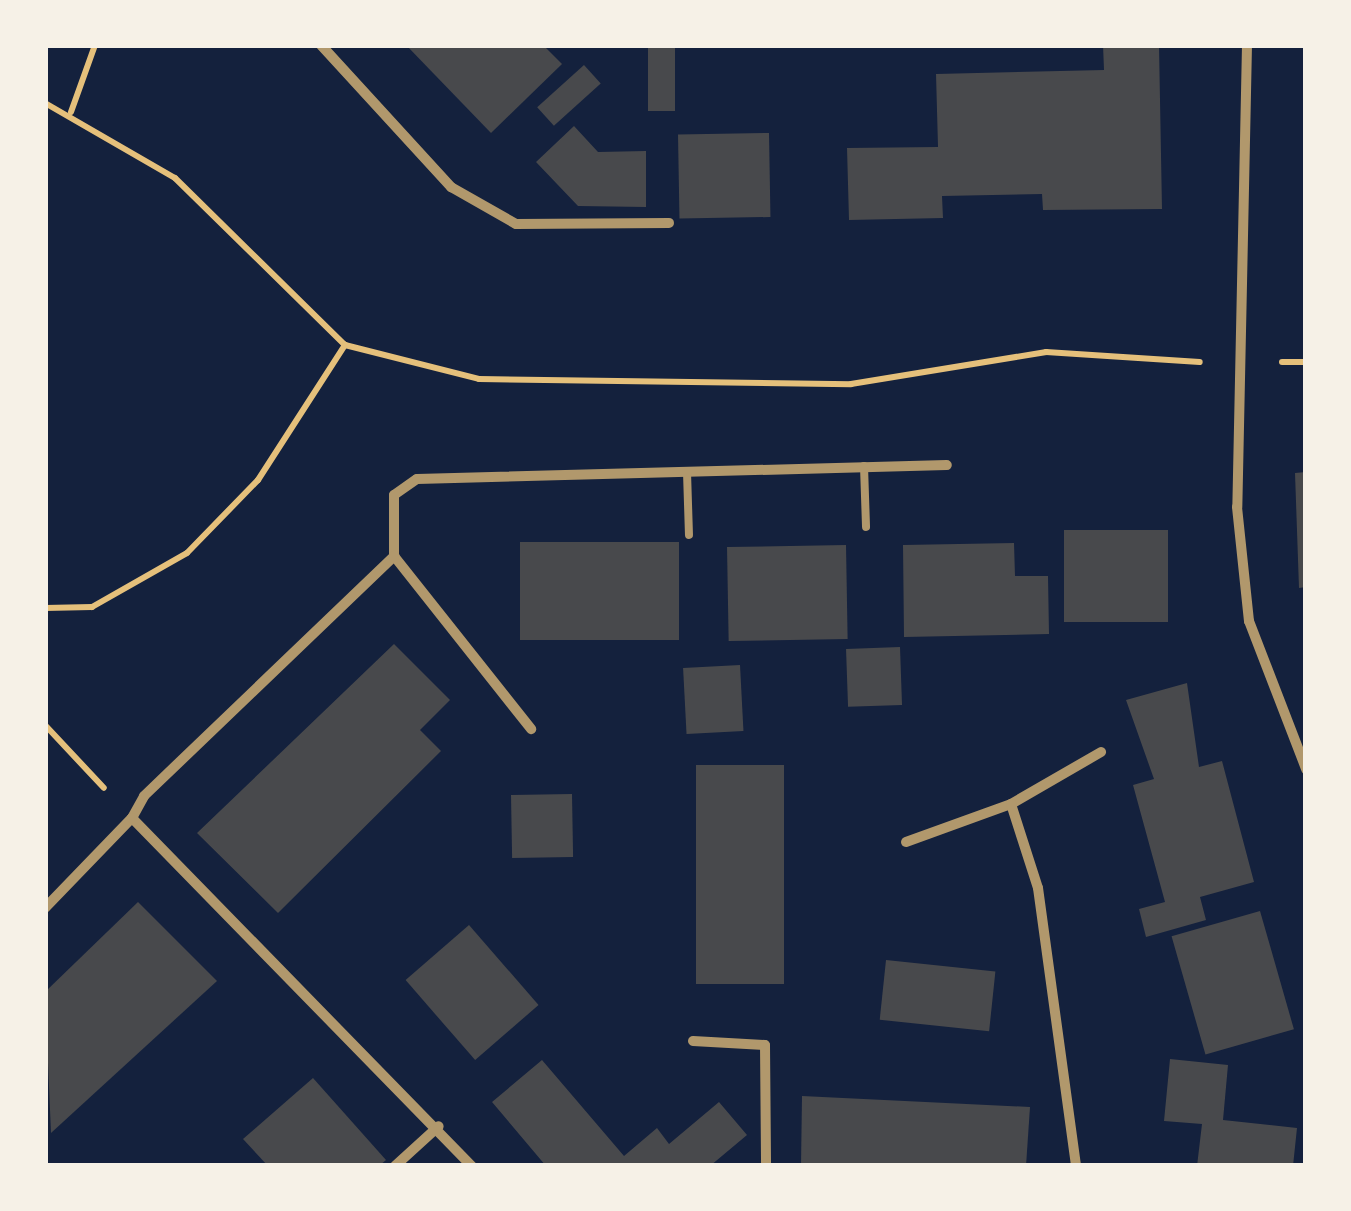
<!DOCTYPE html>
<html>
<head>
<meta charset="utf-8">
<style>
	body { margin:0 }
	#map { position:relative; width:1351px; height:1211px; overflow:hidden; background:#14213d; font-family:Roboto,sans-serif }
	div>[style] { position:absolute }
	.building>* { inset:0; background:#48494c; transform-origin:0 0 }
	.path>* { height:6px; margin:-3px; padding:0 3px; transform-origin:3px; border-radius:3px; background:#e5c07b }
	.service>* { height:8px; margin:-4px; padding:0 4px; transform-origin:4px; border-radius:4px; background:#b1986c }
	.minor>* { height:10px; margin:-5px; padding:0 5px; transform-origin:5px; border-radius:5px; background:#b1986c }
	span { translate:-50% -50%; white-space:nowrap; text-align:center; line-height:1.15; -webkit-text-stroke:10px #f6f1e7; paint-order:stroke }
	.frame { position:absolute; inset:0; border:48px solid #f6f1e7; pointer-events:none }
</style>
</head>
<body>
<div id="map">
	<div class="building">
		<i style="clip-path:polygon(406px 45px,543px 45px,562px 64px,491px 133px)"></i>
		<i style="left:648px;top:45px;width:27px;height:66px"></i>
		<i style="clip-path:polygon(1103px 45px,1159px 45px,1162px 209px,1043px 210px,1042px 194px,942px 196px,943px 218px,849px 220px,847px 148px,938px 147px,936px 74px,1104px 70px)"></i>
		<i style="left:584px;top:65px;width:25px;height:63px;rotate:48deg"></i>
		<i style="clip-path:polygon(574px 126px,598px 152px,646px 151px,646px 207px,578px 206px,536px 162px)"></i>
		<i style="left:769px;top:133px;width:84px;height:91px;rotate:89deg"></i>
		<i style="clip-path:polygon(1306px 472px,1306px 587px,1299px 588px,1295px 473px)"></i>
		<i style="left:1064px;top:530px;width:104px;height:92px"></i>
		<i style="left:520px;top:542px;width:159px;height:98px"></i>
		<i style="clip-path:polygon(1014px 543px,1015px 576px,1048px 576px,1049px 634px,904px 637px,903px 545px)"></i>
		<i style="left:846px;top:545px;width:94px;height:119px;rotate:89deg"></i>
		<i style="clip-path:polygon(394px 644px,450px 700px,420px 730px,441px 751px,278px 913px,197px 833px)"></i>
		<i style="left:900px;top:647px;width:58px;height:54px;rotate:88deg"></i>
		<i style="left:740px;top:665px;width:66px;height:57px;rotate:87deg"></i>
		<i style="clip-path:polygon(1187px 683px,1199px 767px,1222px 761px,1254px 882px,1200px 897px,1206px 920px,1146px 937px,1139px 909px,1165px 902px,1133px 785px,1154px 779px,1126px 700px)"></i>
		<i style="left:696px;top:765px;width:88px;height:219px"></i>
		<i style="left:572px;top:794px;width:63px;height:61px;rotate:89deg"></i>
		<i style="clip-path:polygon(138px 902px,217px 981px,51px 1133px,45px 992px)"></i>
		<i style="left:1260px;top:911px;width:123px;height:92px;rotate:74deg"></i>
		<i style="left:469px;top:925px;width:106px;height:84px;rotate:49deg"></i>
		<i style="left:886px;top:960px;width:110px;height:60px;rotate:6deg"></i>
		<i style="clip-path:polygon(1170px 1059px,1228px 1065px,1223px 1120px,1297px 1128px,1293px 1166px,1197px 1166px,1202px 1124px,1164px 1121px)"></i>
		<i style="clip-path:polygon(542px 1060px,624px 1156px,657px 1128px,669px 1144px,719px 1102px,747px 1135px,710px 1166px,546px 1166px,492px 1102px)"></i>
		<i style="clip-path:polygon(313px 1078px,386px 1160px,379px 1166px,268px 1166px,243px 1139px)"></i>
		<i style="clip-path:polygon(802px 1096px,1030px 1107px,1026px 1166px,801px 1166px)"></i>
	</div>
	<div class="path">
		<i style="left:45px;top:103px;width:150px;rotate:30deg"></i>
		<i style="left:175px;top:178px;width:238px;rotate:44.5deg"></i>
		<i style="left:71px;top:112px;width:71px;rotate:-70.3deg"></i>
		<i style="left:1282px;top:362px;width:24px"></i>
		<i style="left:45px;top:608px;width:47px;rotate:-1.2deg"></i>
		<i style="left:92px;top:607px;width:109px;rotate:-29.6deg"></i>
		<i style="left:187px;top:553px;width:102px;rotate:-45.8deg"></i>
		<i style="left:258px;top:480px;width:161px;rotate:-57.2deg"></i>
		<i style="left:345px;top:345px;width:138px;rotate:14.2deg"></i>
		<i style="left:479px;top:379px;width:372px;rotate:0.8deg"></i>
		<i style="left:851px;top:384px;width:198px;rotate:-9.3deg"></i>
		<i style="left:1046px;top:352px;width:154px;rotate:3.7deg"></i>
		<i style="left:45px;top:725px;width:86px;rotate:46.9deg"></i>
	</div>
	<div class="service">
		<i style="left:864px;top:466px;width:61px;rotate:88.1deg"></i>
		<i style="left:687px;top:472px;width:63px;rotate:88.2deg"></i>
	</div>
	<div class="minor">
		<i style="left:321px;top:45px;width:193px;rotate:47.5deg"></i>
		<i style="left:451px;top:187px;width:75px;rotate:29.6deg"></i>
		<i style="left:516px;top:224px;width:153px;rotate:-0.4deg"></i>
		<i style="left:1247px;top:45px;width:462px;rotate:91.2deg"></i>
		<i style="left:1237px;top:507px;width:115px;rotate:84deg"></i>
		<i style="left:1249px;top:621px;width:159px;rotate:68.9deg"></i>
		<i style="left:394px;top:556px;width:61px;rotate:-90deg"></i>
		<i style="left:394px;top:495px;width:28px;rotate:-35deg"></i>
		<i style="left:417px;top:479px;width:530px;rotate:-1.51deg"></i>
		<i style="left:1011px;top:804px;width:104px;rotate:-30deg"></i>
		<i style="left:132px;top:818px;width:25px;rotate:-61deg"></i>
		<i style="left:144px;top:796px;width:347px;rotate:-43.8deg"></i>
		<i style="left:394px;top:556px;width:221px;rotate:51.6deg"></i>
		<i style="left:906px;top:842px;width:112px;rotate:-19.9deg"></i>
		<i style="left:1011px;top:804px;width:88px;rotate:72.2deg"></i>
		<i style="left:1038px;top:888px;width:281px;rotate:82.2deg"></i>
		<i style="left:45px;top:908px;width:125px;rotate:-46deg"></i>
		<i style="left:132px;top:818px;width:487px;rotate:45.7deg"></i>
		<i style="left:693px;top:1041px;width:72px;rotate:3.2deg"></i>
		<i style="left:765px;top:1045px;width:121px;rotate:89.5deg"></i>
		<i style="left:395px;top:1166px;width:59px;rotate:-42.3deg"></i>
	</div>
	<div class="frame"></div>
</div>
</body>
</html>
